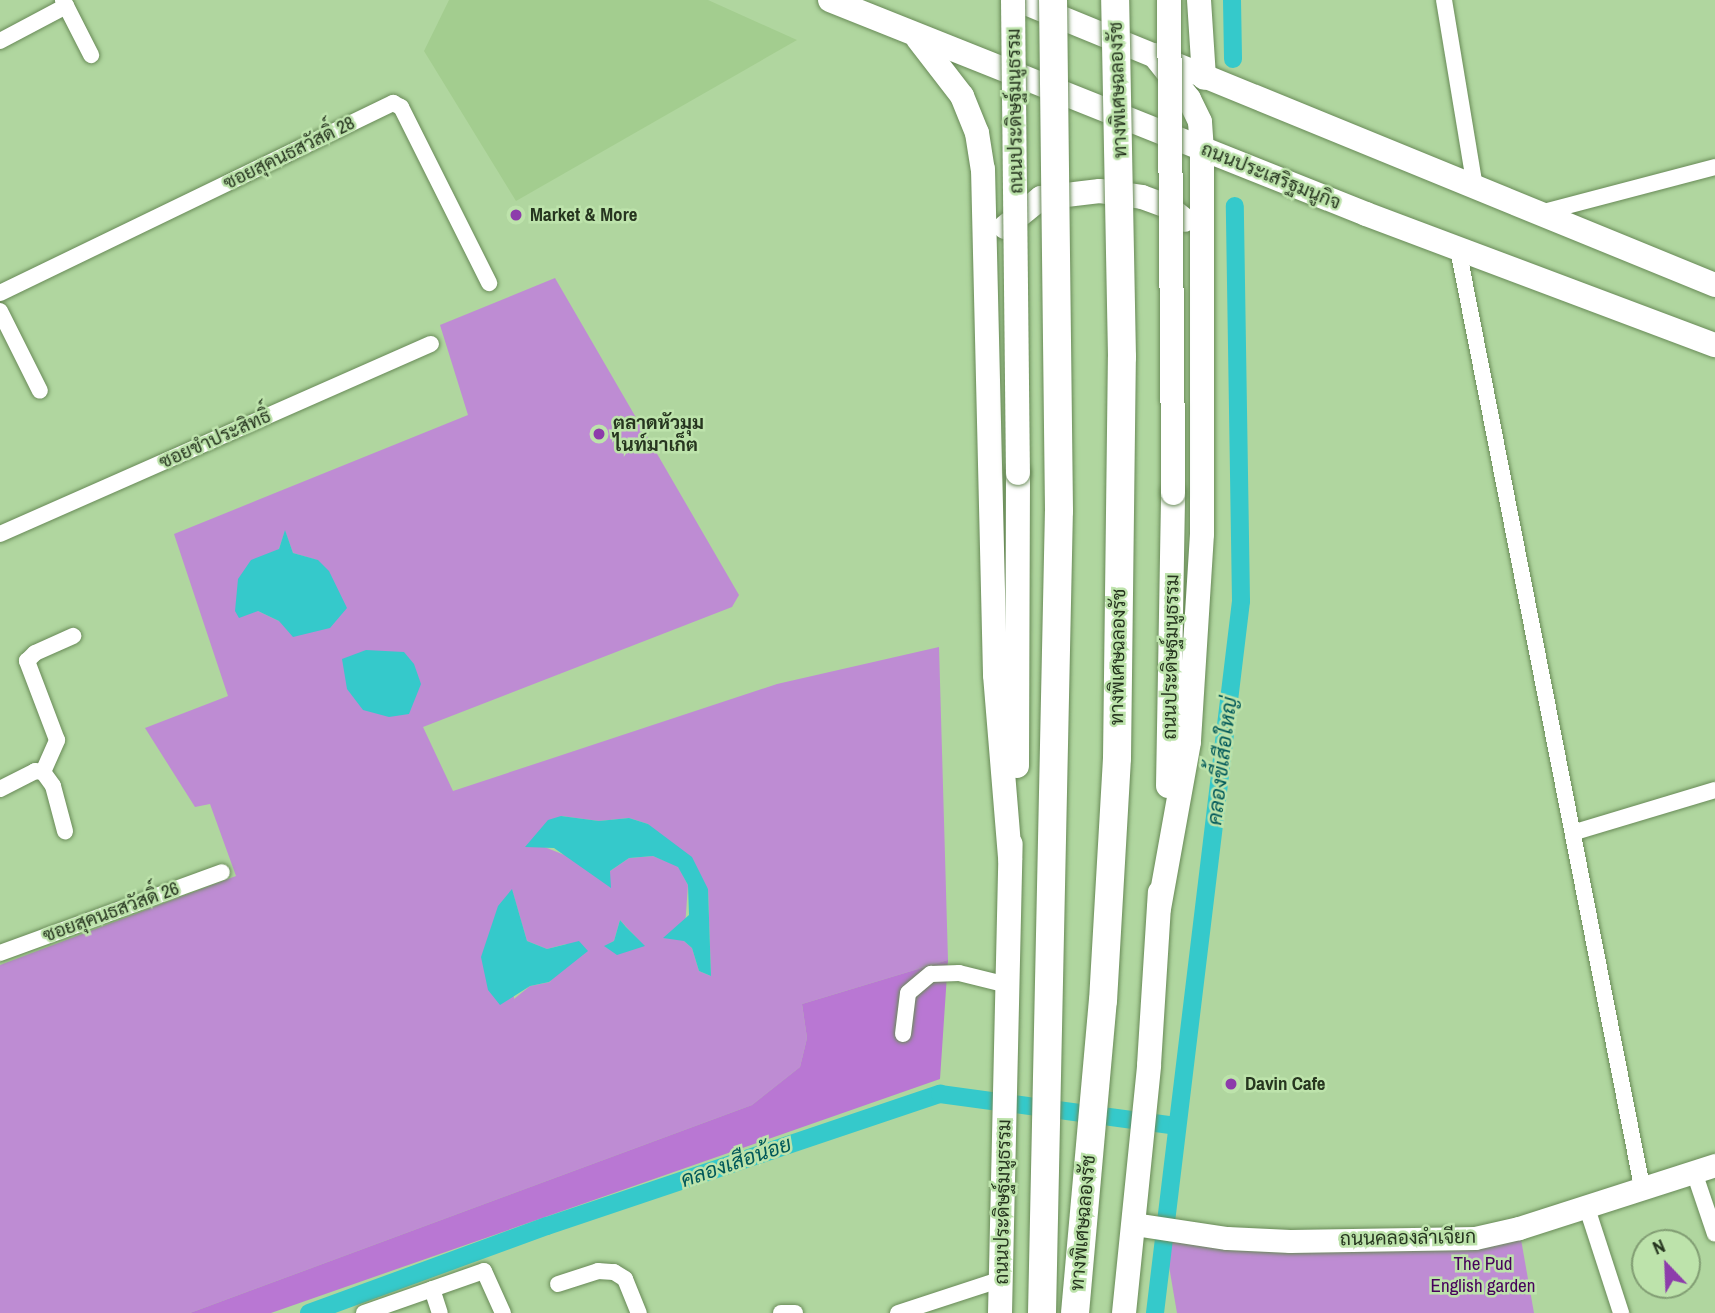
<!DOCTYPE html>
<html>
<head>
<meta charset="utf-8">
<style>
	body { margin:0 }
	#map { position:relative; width:1715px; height:1313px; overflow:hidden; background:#b0d69f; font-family:"Archivo Narrow",Sarabun,sans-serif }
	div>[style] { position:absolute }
	.built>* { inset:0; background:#a3cd8f }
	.green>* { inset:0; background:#be8cd3 }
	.forest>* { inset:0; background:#b977d3 }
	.water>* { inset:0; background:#35c9cb }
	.canal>* { height:18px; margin:-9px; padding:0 9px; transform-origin:9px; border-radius:9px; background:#35c9cb }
	.roads { filter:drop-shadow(0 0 2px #688a57) drop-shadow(0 0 2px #688a57) }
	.street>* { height:16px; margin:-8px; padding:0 8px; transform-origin:8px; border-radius:8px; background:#fff }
	.secondary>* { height:23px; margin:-11.5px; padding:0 11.5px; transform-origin:11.5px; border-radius:11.5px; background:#fff }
	.primary>* { height:24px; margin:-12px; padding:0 12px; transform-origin:12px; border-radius:12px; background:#fff }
	.bridges { filter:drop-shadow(0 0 2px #688a57) drop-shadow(0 0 2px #688a57) }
	.primary-bridge>* { height:24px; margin:-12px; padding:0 12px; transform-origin:12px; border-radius:12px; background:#fff }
	.highway-bridge>* { height:28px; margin:-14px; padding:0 14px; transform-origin:14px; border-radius:14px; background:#fff }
	.dots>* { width:19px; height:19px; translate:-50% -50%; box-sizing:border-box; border:4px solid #bde3ab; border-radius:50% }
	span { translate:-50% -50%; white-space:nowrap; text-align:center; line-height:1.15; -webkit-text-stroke:5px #bde3ab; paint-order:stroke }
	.street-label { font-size:19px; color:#26351f }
	.poi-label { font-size:19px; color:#26351f; font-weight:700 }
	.left { translate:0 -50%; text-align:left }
	.park-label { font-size:19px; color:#47025b }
	.water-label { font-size:21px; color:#005859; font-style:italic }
	.north { position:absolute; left:1631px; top:1229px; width:70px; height:70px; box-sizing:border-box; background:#bde3ab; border:2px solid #819d73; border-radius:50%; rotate:337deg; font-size:19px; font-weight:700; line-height:28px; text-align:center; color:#26351f }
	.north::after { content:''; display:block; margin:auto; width:24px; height:32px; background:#8d3cab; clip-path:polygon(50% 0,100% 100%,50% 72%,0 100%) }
</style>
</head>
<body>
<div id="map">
	<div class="built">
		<i style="clip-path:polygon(449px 0,708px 0,797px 40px,516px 201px,424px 51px)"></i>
	</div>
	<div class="green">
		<i style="clip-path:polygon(evenodd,555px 278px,739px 595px,732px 607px,423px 727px,453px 791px,777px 684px,939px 647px,948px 960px,802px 1004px,807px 1038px,800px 1067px,752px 1105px,190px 1313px,0 1313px,0 965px,236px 876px,210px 804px,195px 807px,145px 728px,228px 696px,174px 534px,468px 415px,440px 325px,555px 278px,285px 531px,293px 553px,317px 560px,279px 621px,258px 611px,285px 531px,555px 278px,561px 816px,599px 821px,629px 818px,648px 824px,708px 889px,711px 976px,699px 971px,692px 948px,684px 941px,688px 885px,678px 866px,653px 856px,629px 858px,610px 871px,610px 887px,577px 860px,542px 846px,561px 816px,555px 278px,512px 890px,527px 941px,547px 949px,566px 944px,550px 982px,530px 986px,514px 999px,512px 890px,555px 278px,620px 920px,644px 946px,605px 946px,614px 941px,620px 920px)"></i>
		<i style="clip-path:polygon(1519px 1228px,1534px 1313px,1177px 1313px,1164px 1237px)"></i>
	</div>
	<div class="forest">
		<i style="clip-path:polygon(948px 960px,940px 1079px,271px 1313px,190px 1313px,752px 1105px,800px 1067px,807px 1038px,802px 1004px)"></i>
	</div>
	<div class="water">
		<i style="clip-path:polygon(285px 530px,293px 553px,318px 560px,329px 571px,347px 608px,330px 628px,293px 637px,279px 621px,258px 611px,239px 618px,235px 611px,238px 579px,251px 560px,279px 549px)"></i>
		<i style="clip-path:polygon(366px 650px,404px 652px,414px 664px,421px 684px,409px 714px,389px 717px,363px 710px,347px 689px,342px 659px)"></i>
		<i style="clip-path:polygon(561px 816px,599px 821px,629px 818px,648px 824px,692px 857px,708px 889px,711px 976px,699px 971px,692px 948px,684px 941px,663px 938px,689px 915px,688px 885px,678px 867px,653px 856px,629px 858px,610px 871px,611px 888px,554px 848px,525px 847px,548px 820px)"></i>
		<i style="clip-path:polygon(512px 889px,527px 941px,547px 949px,579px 941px,588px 951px,549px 982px,530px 986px,500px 1005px,488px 990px,481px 957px,498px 906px)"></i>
		<i style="clip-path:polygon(620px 920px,626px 927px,645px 946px,617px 955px,604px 946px,614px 941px)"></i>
	</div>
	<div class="canal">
		<i style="left:1232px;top:0;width:59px;rotate:89deg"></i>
		<i style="left:309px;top:1313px;width:253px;rotate:-20.1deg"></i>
		<i style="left:547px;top:1226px;width:415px;rotate:-18.6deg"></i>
		<i style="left:940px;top:1094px;width:238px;rotate:7.7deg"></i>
		<i style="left:1155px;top:1313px;width:717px;rotate:-83.11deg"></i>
		<i style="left:1241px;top:601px;width:395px;rotate:-90.9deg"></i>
	</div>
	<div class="roads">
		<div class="street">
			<i style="left:63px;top:0;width:62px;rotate:63deg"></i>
			<i style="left:1444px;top:0;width:190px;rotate:80.6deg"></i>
			<i style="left:0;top:41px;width:75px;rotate:-27.9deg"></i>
			<i style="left:1540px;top:213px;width:181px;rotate:-14.7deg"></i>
			<i style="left:1458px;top:249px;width:956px;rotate:78.9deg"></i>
			<i style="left:0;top:293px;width:437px;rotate:-25.8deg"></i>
			<i style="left:393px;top:103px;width:9px;rotate:27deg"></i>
			<i style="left:401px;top:107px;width:197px;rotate:63.4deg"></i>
			<i style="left:0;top:311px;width:89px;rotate:63.4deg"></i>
			<i style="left:0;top:534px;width:471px;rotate:-23.8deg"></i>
			<i style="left:43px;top:772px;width:35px;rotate:-66deg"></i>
			<i style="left:57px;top:740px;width:85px;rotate:-110.8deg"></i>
			<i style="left:27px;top:661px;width:11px;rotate:-45deg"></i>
			<i style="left:35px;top:653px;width:42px;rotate:-24.1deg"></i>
			<i style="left:0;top:789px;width:39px;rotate:-27deg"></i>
			<i style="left:35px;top:771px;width:8px;rotate:7deg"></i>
			<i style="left:43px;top:772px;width:17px;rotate:54deg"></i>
			<i style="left:53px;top:786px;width:47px;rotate:75.1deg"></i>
			<i style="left:1575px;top:832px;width:146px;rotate:-16.7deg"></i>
			<i style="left:0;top:953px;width:236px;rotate:-20deg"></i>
			<i style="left:903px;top:1034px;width:41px;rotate:-83deg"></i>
			<i style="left:908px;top:993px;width:30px;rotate:-40deg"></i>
			<i style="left:931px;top:974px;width:28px;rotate:-2deg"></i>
			<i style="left:959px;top:973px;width:49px;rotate:14deg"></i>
			<i style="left:1694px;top:1172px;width:65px;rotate:71.3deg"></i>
			<i style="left:1586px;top:1205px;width:114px;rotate:72deg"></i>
			<i style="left:558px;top:1284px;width:42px;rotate:-18deg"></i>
			<i style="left:598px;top:1271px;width:16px;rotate:4deg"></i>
			<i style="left:614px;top:1272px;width:13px;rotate:32deg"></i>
			<i style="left:625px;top:1279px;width:37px;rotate:68deg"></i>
			<i style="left:432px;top:1289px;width:25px;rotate:72deg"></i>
			<i style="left:364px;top:1313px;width:127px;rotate:-19.3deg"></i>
			<i style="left:484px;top:1271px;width:46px;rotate:65.7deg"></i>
			<i style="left:781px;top:1313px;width:14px"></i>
			<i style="left:898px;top:1313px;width:109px;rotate:-18.1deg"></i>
		</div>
		<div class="secondary">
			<i style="left:1134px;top:1224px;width:94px;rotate:8.6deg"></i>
			<i style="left:1227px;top:1238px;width:63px;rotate:2.7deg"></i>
			<i style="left:1290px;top:1241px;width:185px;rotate:-0.9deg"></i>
			<i style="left:1475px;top:1238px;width:45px;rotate:-12.8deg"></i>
			<i style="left:1519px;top:1228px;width:206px;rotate:-17.8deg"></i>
		</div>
		<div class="primary">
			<i style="left:830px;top:0;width:577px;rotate:21.76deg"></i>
			<i style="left:1366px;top:214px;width:373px;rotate:20.6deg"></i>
			<i style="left:1018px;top:0;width:753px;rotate:22.24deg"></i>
			<i style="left:1199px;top:0;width:78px;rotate:86.3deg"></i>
			<i style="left:918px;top:39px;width:72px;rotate:52.3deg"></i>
			<i style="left:962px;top:96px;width:40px;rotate:68deg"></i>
			<i style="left:977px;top:133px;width:36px;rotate:81deg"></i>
			<i style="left:983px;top:169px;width:506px;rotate:88.64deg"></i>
			<i style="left:995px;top:675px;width:185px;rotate:85.3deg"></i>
			<i style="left:1154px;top:55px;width:56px;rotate:51.5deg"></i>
			<i style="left:1189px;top:99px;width:25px;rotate:64deg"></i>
			<i style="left:1200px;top:122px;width:27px;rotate:86deg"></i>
			<i style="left:1202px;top:149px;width:385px;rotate:90deg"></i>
			<i style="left:1202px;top:534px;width:208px;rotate:93.6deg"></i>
			<i style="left:1189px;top:742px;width:169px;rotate:100.2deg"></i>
			<i style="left:1005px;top:227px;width:46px;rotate:-38.9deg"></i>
			<i style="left:1041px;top:198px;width:59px;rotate:-6.8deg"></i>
			<i style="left:1100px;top:191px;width:42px;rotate:8.1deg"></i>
			<i style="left:1142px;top:197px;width:27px;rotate:20deg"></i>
			<i style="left:1167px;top:206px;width:22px;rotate:39deg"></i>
			<i style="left:1017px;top:766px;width:293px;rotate:-89.8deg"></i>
			<i style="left:1168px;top:786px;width:293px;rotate:-89deg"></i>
			<i style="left:1000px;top:1313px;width:469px;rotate:-88.7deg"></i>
			<i style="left:1124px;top:1313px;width:249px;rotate:-84.2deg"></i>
			<i style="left:1149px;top:1065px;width:173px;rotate:-86.4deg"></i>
		</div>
	</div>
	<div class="bridges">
		<div class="primary-bridge">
			<i style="left:1013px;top:0;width:473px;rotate:89.4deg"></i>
			<i style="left:1169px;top:0;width:493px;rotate:89.5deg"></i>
		</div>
		<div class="highway-bridge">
			<i style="left:1042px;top:1313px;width:802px;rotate:-88.79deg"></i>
			<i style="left:1059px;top:511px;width:511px;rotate:-90.67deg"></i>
			<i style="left:1075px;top:1313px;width:313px;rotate:-84.9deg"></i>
			<i style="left:1103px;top:1001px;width:243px;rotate:-86.7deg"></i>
			<i style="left:1117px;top:758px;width:401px;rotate:-89.3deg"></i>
			<i style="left:1122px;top:357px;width:357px;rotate:-91.1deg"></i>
		</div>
	</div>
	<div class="dots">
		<i style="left:516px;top:215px;background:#8d3cab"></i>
		<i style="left:599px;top:434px;background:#8d3cab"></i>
		<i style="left:1231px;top:1084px;background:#8d3cab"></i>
	</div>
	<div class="street-label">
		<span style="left:1118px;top:90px;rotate:-92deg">ทางพิเศษฉลองรัช</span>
		<span style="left:1015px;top:111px;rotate:-91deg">ถนนประดิษฐ์มนูธรรม</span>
		<span style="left:289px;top:153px;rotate:-26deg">ซอยสุคนธสวัสดิ์ 28</span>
		<span style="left:1271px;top:176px;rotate:22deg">ถนนประเสริฐมนูกิจ</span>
		<span style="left:215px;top:439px;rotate:-24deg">ซอยขำประสิทธิ์</span>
		<span style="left:1118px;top:657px;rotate:-89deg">ทางพิเศษฉลองรัช</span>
		<span style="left:1171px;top:657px;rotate:-89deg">ถนนประดิษฐ์มนูธรรม</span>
		<span style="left:111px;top:912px;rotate:-20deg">ซอยสุคนธสวัสดิ์ 26</span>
		<span style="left:1003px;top:1202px;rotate:-89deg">ถนนประดิษฐ์มนูธรรม</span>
		<span style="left:1083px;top:1223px;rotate:-85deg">ทางพิเศษฉลองรัช</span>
		<span style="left:1408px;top:1238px;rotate:-1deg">ถนนคลองลำเจียก</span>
	</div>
	<div class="poi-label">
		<span class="left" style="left:530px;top:215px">Market &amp; More</span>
		<span class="left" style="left:613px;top:434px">ตลาดหัวมุม<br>ไนท์มาเก็ต</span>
		<span class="left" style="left:1245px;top:1084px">Davin Cafe</span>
	</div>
	<div class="park-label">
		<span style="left:1483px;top:1275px">The Pud<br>English garden</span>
	</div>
	<div class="water-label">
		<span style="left:1222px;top:761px;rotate:-83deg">คลองขี้เสือใหญ่</span>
		<span style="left:736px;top:1162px;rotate:-19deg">คลองเสือน้อย</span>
	</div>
	<div class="north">N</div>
</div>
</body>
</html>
